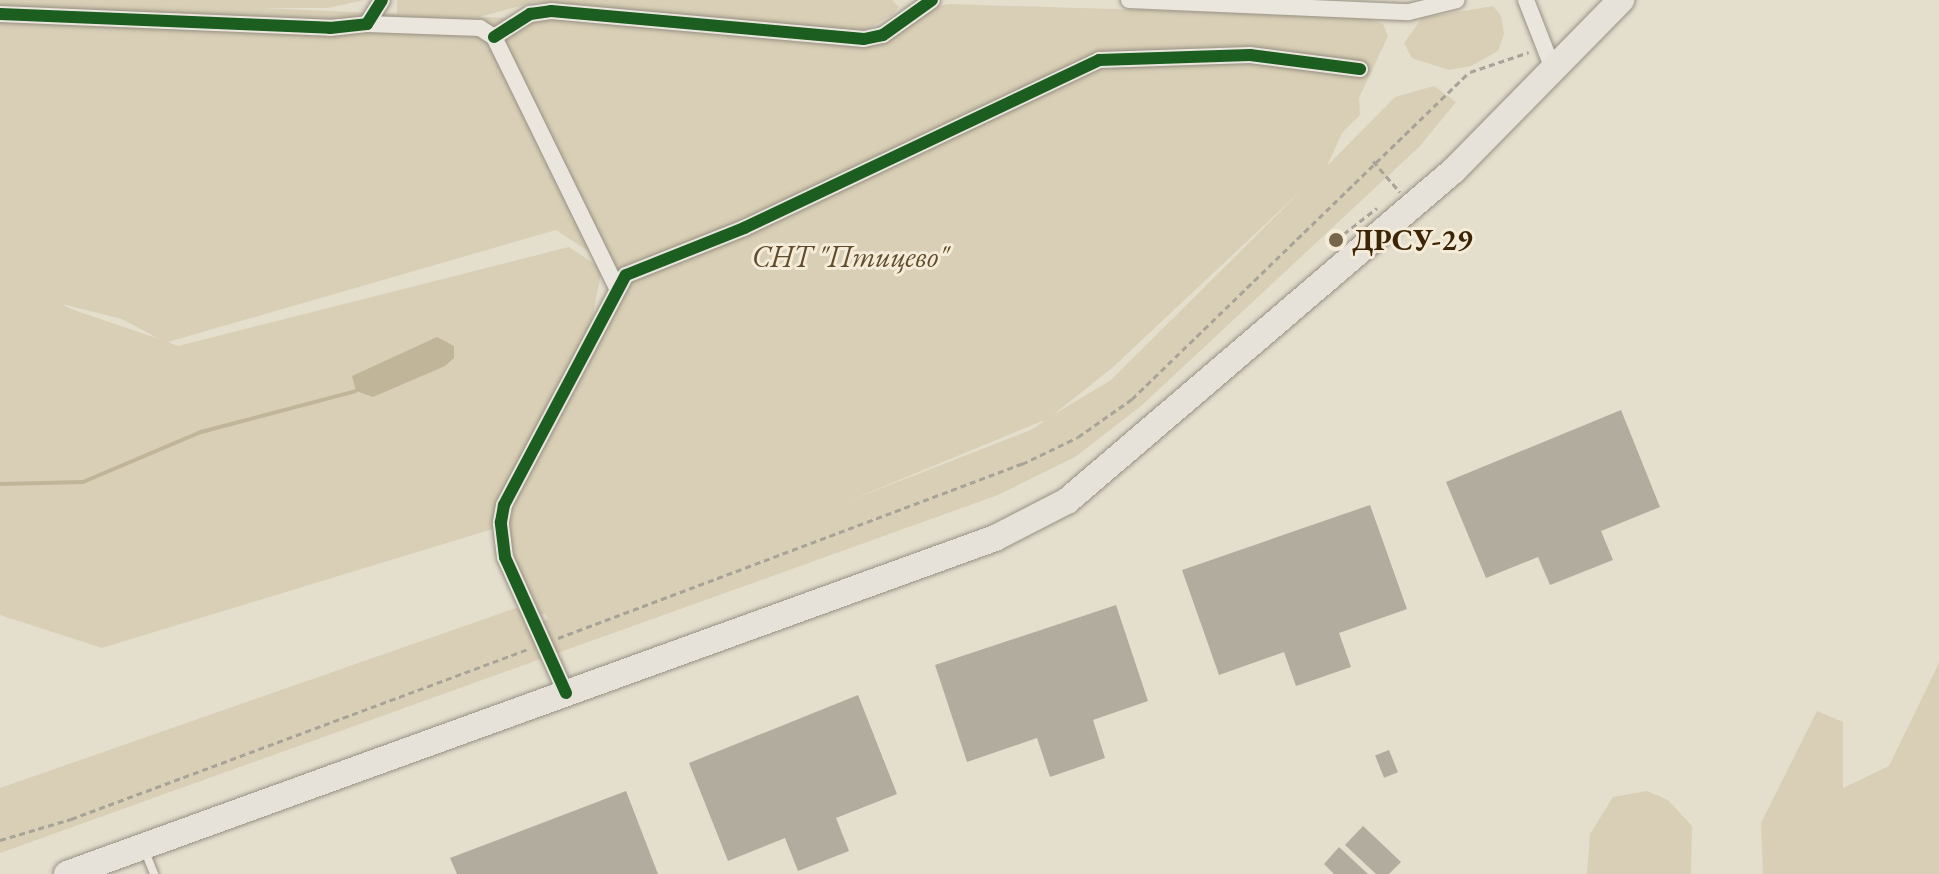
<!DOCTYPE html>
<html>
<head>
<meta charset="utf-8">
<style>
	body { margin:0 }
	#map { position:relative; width:1939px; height:874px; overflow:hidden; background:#e4decd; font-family:"EB Garamond",serif }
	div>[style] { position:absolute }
	.green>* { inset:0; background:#d9cfb6 }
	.water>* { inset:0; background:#c0b499 }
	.stream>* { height:4px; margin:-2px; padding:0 2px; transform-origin:2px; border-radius:2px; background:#c0b499 }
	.building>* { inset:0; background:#b2ac9e; transform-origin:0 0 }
	.path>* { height:3px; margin-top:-1.5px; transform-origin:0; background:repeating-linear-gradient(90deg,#a8a399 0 6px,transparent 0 10px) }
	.roads { filter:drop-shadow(0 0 2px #969083) drop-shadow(0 0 2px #969083) }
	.service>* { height:8px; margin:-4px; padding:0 4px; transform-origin:4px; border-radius:4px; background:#eae6de }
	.minor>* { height:16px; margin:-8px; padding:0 8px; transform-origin:8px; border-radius:8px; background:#eae6de }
	.primary>* { height:26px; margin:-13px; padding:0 13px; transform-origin:13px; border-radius:13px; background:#e7e2d9 }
	.cycleway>* { height:12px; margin:-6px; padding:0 6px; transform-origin:6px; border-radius:6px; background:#1b5e20 }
	.dots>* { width:22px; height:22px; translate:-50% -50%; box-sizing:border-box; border:4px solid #f4ecd8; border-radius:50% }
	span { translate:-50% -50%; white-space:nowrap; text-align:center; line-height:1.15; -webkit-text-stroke:6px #f4ecd8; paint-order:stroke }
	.poi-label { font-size:30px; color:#3c2506; font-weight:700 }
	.left { translate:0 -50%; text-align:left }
	.park-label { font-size:30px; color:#614c2d; font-style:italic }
</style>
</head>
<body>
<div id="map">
	<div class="green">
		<i style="clip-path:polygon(evenodd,0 0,364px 0,328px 8px,263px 8px,397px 14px,397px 0,892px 0,899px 7px,892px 15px,862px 32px,902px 34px,902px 28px,930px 7px,950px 4px,1365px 17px,1383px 24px,1388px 36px,1359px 98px,1360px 115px,1342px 133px,1327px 166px,1395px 97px,1434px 86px,1456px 102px,1420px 146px,1141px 406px,1075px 457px,998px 495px,0 853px,0 788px,516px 608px,541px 622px,548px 619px,545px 613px,537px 616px,496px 528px,102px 648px,0 615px,0 0,535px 2px,811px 29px,479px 17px,535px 2px,0 0,1305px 187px,1111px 380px,1053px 415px,1112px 368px,1305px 187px,0 0,556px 230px,625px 275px,587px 344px,602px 269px,569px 247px,178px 346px,168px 342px,556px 230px,0 0,62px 304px,122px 319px,159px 339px,71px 309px,62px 304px,0 0,437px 337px,356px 391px,353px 376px,437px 337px,0 0,1043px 422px,1031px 430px,846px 502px,1042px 421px,1043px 422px)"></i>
		<i style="clip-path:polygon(1493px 6px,1501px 16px,1504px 34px,1498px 51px,1471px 66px,1449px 70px,1412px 58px,1404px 43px,1422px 18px)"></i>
		<i style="clip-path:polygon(1939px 663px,1939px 874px,1763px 874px,1761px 823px,1817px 711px,1843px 722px,1843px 788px,1889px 766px)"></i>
		<i style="clip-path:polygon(1647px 791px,1668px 800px,1692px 826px,1691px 874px,1587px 874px,1590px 834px,1613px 797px)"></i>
	</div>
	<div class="water">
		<i style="clip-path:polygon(437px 337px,454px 346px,454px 358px,445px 366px,373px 397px,356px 391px,352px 376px)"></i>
	</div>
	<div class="stream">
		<i style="left:0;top:484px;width:83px;rotate:-1.4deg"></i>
		<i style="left:83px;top:482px;width:128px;rotate:-23deg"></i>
		<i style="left:201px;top:432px;width:160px;rotate:-14.8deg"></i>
	</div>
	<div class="building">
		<i style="clip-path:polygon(1621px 410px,1660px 507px,1601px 531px,1613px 560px,1550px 585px,1538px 557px,1486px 578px,1446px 482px)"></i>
		<i style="clip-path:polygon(1370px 505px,1407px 609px,1339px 633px,1351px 667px,1296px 686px,1284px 652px,1219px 675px,1182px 570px)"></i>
		<i style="clip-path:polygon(1116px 605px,1148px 701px,1093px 720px,1105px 758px,1050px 777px,1037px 738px,967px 762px,935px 665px)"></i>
		<i style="clip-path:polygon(858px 695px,897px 794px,836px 818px,849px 851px,798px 871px,785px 838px,728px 861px,689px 763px)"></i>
		<i style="left:1389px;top:750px;width:24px;height:15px;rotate:68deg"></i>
		<i style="clip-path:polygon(626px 791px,658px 874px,457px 874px,450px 858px)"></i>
		<i style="clip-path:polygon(1363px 826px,1401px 862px,1389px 874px,1376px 874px,1345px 845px)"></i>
		<i style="clip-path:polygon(1339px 847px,1368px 874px,1334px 874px,1324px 864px)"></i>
	</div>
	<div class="path">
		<i style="left:1373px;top:161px;width:41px;rotate:48.9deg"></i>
		<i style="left:1336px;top:240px;width:52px;rotate:-38deg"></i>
		<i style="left:558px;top:638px;width:496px;rotate:-20.6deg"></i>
		<i style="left:1022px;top:464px;width:62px;rotate:-25.7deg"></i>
		<i style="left:1078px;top:437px;width:66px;rotate:-35.1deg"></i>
		<i style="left:1132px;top:399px;width:470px;rotate:-44.1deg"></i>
		<i style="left:1470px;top:72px;width:62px;rotate:-18.7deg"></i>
		<i style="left:0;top:840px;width:74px;rotate:-16.5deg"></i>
		<i style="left:71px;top:819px;width:488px;rotate:-20.4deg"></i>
	</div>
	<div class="roads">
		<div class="service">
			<i style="left:144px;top:849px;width:27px;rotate:68deg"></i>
		</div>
		<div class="minor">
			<i style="left:1129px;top:0;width:280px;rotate:2.5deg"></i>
			<i style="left:1409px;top:12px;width:49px;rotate:-14deg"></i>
			<i style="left:1526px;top:0;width:74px;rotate:68.6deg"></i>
			<i style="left:0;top:14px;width:330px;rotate:2.4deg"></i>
			<i style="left:330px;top:28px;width:37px;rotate:-6deg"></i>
			<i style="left:367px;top:24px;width:28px;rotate:-58deg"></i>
			<i style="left:367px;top:24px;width:113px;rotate:2deg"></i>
			<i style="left:480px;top:28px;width:17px;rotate:33deg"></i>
			<i style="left:494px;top:37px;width:277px;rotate:63.9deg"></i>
			<i style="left:494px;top:37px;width:43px;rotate:-32.6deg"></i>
			<i style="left:530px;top:14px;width:21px;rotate:-8deg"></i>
			<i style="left:551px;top:11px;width:314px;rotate:5.1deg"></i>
			<i style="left:864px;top:39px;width:19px;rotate:-12deg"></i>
			<i style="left:883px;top:35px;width:60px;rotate:-35.5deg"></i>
			<i style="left:566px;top:693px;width:149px;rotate:-114.2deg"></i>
			<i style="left:505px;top:557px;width:35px;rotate:-97deg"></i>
			<i style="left:501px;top:522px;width:17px;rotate:-80deg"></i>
			<i style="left:504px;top:505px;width:260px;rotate:-62.1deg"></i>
			<i style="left:626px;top:275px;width:127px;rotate:-21.7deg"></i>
			<i style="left:744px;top:228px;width:393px;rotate:-25.3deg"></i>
			<i style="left:1099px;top:60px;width:151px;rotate:-1.9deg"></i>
			<i style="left:1250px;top:55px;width:111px;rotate:7.3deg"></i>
		</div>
		<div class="primary">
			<i style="left:67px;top:874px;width:987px;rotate:-19.9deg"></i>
			<i style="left:995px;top:538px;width:81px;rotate:-27.2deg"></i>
			<i style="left:1067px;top:501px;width:508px;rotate:-40.53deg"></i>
			<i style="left:1453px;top:171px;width:240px;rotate:-45.5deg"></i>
		</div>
	</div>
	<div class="cycleway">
		<i style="left:0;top:14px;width:330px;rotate:2.4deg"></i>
		<i style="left:330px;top:28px;width:37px;rotate:-6deg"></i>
		<i style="left:367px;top:24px;width:28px;rotate:-58deg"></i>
		<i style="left:494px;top:37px;width:43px;rotate:-32.6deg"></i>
		<i style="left:530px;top:14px;width:21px;rotate:-8deg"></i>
		<i style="left:551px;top:11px;width:314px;rotate:5.1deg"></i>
		<i style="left:864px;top:39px;width:19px;rotate:-12deg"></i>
		<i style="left:883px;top:35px;width:60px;rotate:-35.5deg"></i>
		<i style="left:566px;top:693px;width:149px;rotate:-114.2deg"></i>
		<i style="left:505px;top:557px;width:35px;rotate:-97deg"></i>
		<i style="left:501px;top:522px;width:17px;rotate:-80deg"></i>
		<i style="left:504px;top:505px;width:260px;rotate:-62.1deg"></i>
		<i style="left:626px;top:275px;width:127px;rotate:-21.7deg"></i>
		<i style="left:744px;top:228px;width:393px;rotate:-25.3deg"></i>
		<i style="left:1099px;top:60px;width:151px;rotate:-1.9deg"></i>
		<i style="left:1250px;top:55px;width:111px;rotate:7.3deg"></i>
	</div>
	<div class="dots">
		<i style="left:1336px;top:240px;background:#77664c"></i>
	</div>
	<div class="poi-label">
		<span class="left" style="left:1352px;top:240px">ДРСУ-29</span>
	</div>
	<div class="park-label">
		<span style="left:850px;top:257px">СНТ "Птицево"</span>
	</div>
</div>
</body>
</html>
